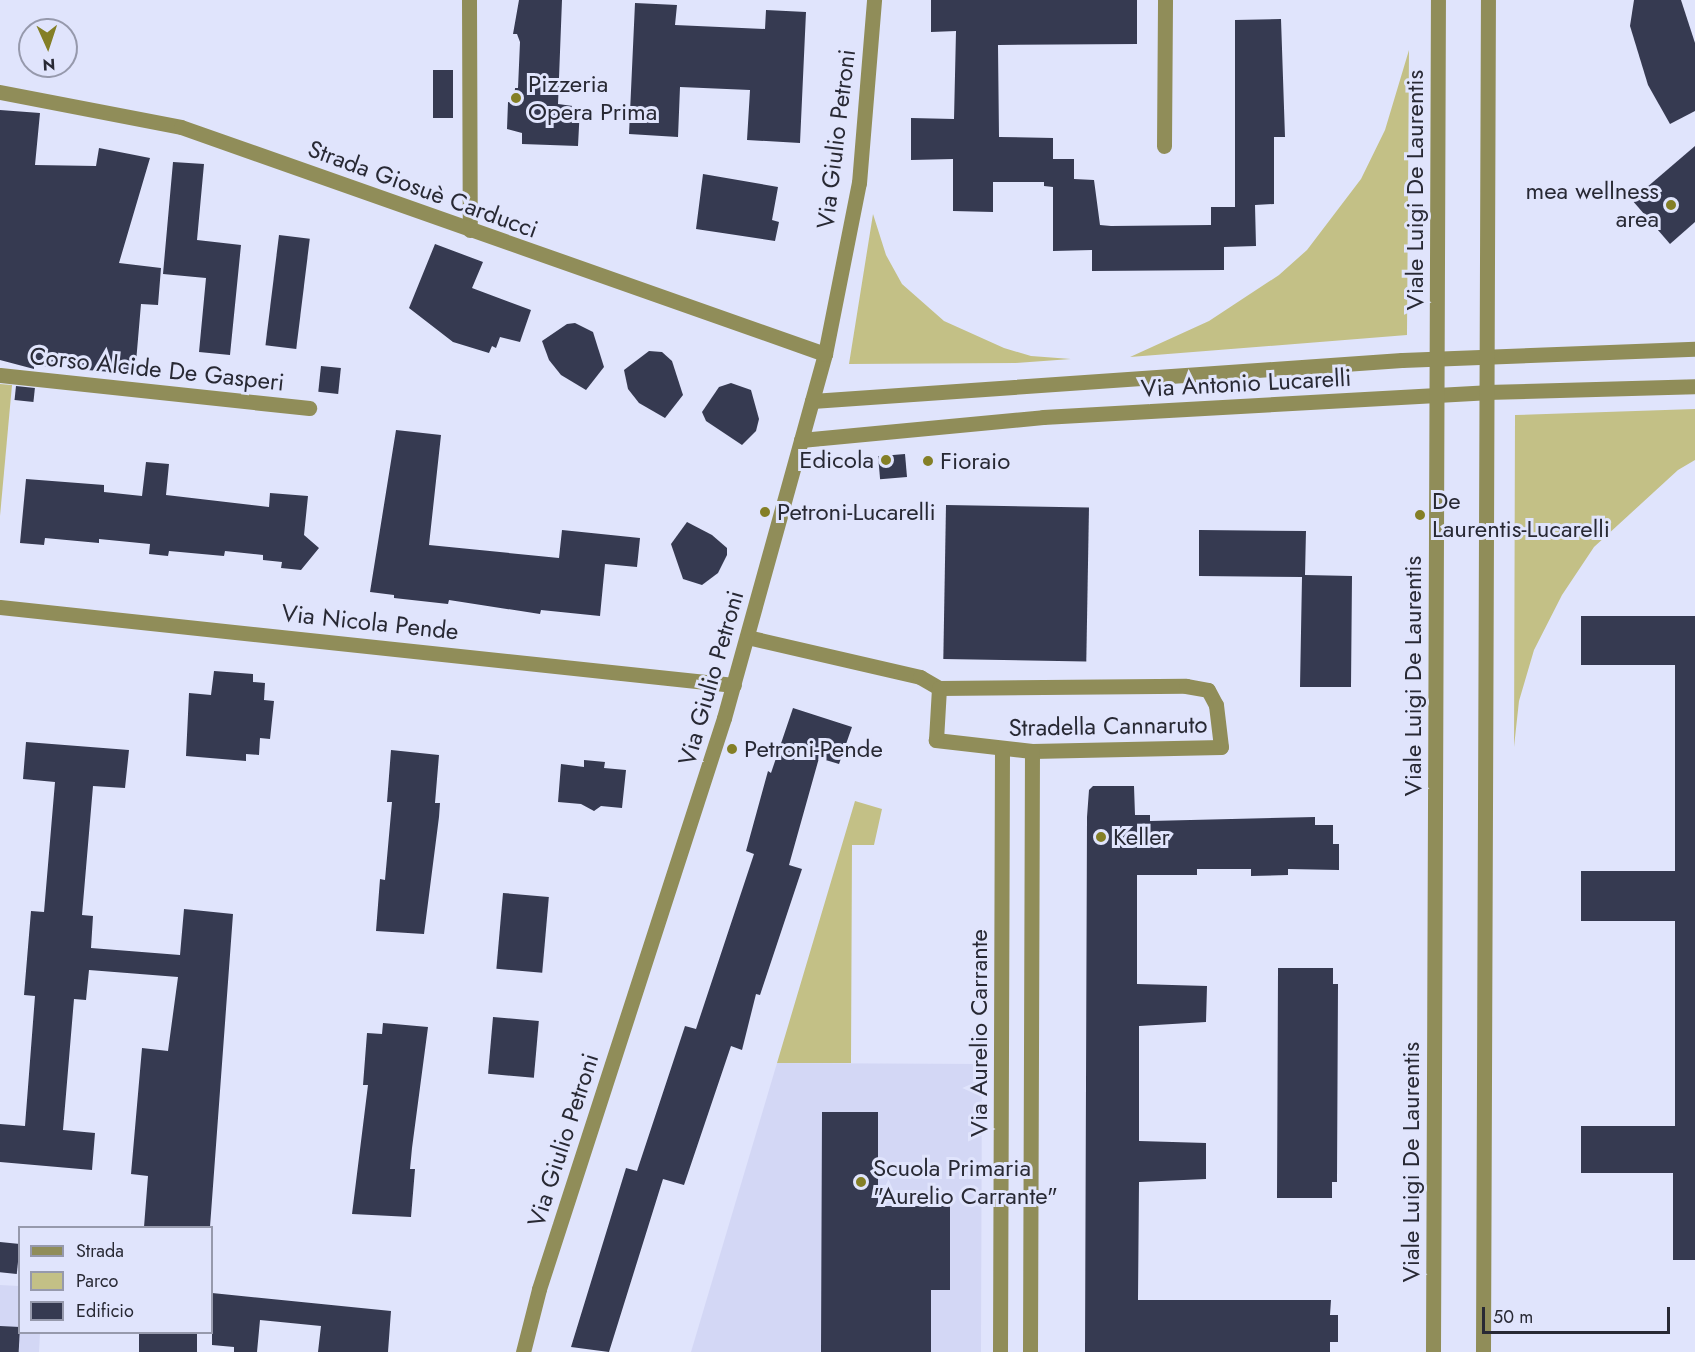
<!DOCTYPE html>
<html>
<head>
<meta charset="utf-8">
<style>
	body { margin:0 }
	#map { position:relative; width:1695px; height:1352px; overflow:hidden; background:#e0e4fc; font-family:Jost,sans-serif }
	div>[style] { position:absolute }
	.built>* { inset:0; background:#d3d7f5 }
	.green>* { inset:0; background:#c3c086 }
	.building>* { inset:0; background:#363a51; transform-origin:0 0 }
	.minor>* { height:15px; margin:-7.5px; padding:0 7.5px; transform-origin:7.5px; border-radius:7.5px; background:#908d59 }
	.dots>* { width:16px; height:16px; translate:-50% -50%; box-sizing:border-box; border:3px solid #e0e4fc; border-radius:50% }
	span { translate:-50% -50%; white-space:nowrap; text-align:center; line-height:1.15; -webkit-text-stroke:6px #e0e4fc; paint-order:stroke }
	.poi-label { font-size:24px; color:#282934 }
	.left { translate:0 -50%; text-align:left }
	.right { translate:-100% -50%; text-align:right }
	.street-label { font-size:24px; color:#282934 }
	.legend { position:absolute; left:18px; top:1226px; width:195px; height:108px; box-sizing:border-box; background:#e0e4fc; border:2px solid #9699ac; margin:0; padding:8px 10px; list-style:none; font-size:18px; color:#282934 }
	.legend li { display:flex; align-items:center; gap:12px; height:30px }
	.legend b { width:30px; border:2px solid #9699ac }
	.north { position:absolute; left:18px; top:18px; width:60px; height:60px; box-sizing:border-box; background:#e0e4fc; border:2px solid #9699ac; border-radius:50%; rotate:177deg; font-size:16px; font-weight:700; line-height:24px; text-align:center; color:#282934 }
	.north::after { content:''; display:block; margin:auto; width:21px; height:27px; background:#847f26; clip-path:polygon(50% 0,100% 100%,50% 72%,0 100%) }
	.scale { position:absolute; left:1482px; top:1307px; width:188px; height:27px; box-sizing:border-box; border:3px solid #282934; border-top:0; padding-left:8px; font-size:18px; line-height:21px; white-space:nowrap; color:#282934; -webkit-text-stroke:4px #e0e4fc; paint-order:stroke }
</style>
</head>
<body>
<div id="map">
	<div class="built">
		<i style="clip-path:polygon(777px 1063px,982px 1064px,981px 1352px,691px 1352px)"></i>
		<i style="clip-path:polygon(0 1285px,19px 1286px,20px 1332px,40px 1333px,39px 1352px,0 1352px)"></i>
	</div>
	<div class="green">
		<i style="clip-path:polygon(1409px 50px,1407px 335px,1130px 357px,1209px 321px,1279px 275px,1307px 250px,1361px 179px,1385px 130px)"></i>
		<i style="clip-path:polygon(873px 214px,886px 255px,902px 284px,944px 321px,1004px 348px,1031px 356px,1071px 359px,1016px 363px,849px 364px)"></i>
		<i style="clip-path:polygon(0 384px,12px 385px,0 516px)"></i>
		<i style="clip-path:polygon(1695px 409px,1695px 460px,1678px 470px,1594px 547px,1562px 595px,1534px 650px,1519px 701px,1514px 747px,1515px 415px)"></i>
		<i style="clip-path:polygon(855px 801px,882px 809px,874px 845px,852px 845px,851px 1063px,777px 1063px)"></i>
	</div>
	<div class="building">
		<i style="clip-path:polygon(519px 0,562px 0,558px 104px,580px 107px,578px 146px,522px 144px,522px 133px,507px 129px,508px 102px,514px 103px,515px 88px,518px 88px,520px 42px,517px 34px,513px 34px)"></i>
		<i style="clip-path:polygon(931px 0,1137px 0,1137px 44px,998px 45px,999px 137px,1053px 138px,1053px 159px,1074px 159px,1074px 179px,1094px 180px,1100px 225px,1111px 226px,1211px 225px,1211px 207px,1235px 207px,1235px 20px,1281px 19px,1285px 137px,1274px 137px,1274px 204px,1255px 205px,1256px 246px,1224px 247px,1224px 270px,1092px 271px,1092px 250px,1053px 251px,1053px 187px,1044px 186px,1044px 182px,993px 182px,993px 212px,953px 211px,953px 159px,911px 160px,911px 118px,954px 119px,956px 31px,931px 32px)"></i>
		<i style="clip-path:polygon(1634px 0,1681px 0,1695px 43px,1695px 111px,1670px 124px,1648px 85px,1630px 26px)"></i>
		<i style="clip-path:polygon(635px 3px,677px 5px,675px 25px,765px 29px,766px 10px,806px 12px,800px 143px,747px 140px,750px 90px,680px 87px,678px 137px,629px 134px)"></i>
		<i style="left:433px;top:70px;width:20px;height:48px"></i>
		<i style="clip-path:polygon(0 110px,40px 113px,35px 165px,96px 166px,99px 148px,150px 158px,119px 263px,161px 268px,158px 305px,141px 304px,135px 374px,87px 370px,68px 358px,59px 368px,34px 365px,34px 369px,0 360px)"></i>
		<i style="clip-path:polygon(1695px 146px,1695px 222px,1670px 244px,1632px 200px)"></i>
		<i style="clip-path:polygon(173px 162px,204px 164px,197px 240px,241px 245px,230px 355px,199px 352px,206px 278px,163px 274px)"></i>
		<i style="clip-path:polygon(703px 174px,778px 187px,772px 220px,779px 222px,775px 241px,696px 229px)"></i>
		<i style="left:279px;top:235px;width:31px;height:111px;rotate:7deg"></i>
		<i style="clip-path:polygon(435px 244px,483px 262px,472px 288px,531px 310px,520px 342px,500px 337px,496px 348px,492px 346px,489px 353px,453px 342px,409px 308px)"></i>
		<i style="clip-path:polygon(575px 323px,593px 332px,604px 367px,586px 390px,561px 375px,549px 360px,542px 341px,567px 324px)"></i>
		<i style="clip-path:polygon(649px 351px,662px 352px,672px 361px,683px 395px,665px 418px,639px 403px,628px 389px,624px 370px)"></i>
		<i style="left:321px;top:366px;width:20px;height:26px;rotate:6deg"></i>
		<i style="clip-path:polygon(731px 383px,751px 390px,759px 419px,756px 431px,742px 445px,706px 421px,702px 412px,719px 387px)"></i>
		<i style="left:16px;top:386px;width:19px;height:14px;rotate:6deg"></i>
		<i style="clip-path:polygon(396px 430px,441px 435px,429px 545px,559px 558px,562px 530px,640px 538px,637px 567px,605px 564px,600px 616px,541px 610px,540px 614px,449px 600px,448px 604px,394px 598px,394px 595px,370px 592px)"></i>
		<i style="left:905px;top:454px;width:23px;height:27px;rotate:85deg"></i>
		<i style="clip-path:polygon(146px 462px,169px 464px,166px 495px,269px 507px,270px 493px,308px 496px,304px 535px,319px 548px,301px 570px,281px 568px,282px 562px,263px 560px,263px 555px,225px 551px,224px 556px,169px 551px,168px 556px,149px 554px,150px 544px,99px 539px,99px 543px,45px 538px,44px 545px,20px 543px,26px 479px,104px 485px,104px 492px,142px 496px)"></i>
		<i style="left:946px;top:505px;width:143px;height:154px;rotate:1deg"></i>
		<i style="clip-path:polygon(687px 522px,712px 535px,727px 548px,727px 555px,718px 573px,702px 585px,683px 579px,671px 544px)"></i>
		<i style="clip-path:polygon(1199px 530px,1306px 531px,1305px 575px,1352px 576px,1351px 687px,1300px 687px,1302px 577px,1199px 576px)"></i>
		<i style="clip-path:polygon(1581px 616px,1695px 616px,1695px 1260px,1673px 1260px,1673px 1173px,1581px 1173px,1581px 1126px,1675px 1126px,1675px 921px,1581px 921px,1581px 871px,1675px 871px,1675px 665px,1581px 665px)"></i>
		<i style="clip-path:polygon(214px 671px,253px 674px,253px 682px,265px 683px,264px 700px,274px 701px,270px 739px,260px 738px,259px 755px,246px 754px,246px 761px,186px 756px,189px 693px,211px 695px)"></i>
		<i style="clip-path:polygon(793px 708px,852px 727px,839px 764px,819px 758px,789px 865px,802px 869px,760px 995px,756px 994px,742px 1050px,731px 1046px,684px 1185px,663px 1179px,609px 1352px,571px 1347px,626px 1168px,637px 1171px,685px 1026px,696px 1029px,754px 854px,746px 851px,768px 771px,771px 773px)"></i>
		<i style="clip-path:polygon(26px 742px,129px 750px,125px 788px,93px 786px,82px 915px,93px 916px,91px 948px,180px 955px,184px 909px,233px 914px,210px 1227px,144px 1227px,148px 1176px,131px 1174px,142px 1048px,168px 1051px,178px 977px,89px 970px,86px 1000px,74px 999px,63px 1130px,95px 1133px,92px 1170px,0 1162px,0 1124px,25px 1126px,35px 996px,24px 995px,31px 911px,44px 912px,55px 782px,23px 779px)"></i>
		<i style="clip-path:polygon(391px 750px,439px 755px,435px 803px,440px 803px,439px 817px,424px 934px,376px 931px,380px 879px,385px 880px,392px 802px,387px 802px)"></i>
		<i style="clip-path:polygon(584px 760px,605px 762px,604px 768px,626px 770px,622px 808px,601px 806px,594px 811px,581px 804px,558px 802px,561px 764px,584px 767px)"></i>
		<i style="clip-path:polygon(1093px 786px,1134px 786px,1135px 815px,1150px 815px,1150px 821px,1315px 817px,1315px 825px,1333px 825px,1333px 844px,1339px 844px,1339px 870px,1288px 869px,1288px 875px,1251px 876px,1251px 869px,1197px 869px,1197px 875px,1137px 875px,1137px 984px,1207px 986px,1206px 1022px,1139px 1026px,1139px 1141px,1206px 1143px,1206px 1179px,1139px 1182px,1138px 1300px,1331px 1300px,1330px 1315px,1338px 1315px,1338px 1342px,1330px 1342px,1330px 1352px,1085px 1352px,1087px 817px,1089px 790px)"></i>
		<i style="left:503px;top:893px;width:46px;height:76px;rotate:5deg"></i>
		<i style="clip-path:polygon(1278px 968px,1333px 968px,1333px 984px,1338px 984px,1337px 1182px,1332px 1182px,1332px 1198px,1277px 1198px)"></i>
		<i style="left:493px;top:1017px;width:46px;height:57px;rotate:5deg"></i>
		<i style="clip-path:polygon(383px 1023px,428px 1027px,412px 1148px,410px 1169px,415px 1169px,411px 1217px,352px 1214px,368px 1085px,363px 1085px,367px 1033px,382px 1034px)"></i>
		<i style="clip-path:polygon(822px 1112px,878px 1112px,878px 1206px,950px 1206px,950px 1290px,931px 1290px,931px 1352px,821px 1352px)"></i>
		<i style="left:0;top:1242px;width:20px;height:30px;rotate:6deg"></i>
		<i style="clip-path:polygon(212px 1293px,391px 1311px,388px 1352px,318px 1352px,321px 1326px,260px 1320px,257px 1352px,234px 1352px,234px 1347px,212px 1345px)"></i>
		<i style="left:0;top:1326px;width:20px;height:26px;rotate:3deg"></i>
		<i style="left:139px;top:1332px;width:58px;height:20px"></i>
	</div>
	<div class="minor">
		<i style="left:469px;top:0;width:230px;rotate:89.8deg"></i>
		<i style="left:0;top:92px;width:184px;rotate:10.9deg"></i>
		<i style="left:181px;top:127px;width:683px;rotate:19.42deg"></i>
		<i style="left:1164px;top:146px;width:146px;rotate:-89.6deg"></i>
		<i style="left:0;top:375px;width:311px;rotate:6.1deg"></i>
		<i style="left:812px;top:401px;width:591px;rotate:-3.98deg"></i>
		<i style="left:1402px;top:360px;width:293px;rotate:-2.2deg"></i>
		<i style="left:801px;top:440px;width:243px;rotate:-5.4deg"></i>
		<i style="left:1043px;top:417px;width:444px;rotate:-3.2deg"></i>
		<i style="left:1486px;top:392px;width:209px;rotate:-1.6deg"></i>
		<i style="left:0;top:607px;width:738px;rotate:6.07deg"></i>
		<i style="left:747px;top:637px;width:178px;rotate:13deg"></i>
		<i style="left:920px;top:677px;width:22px;rotate:30deg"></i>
		<i style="left:939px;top:688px;width:247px;rotate:-0.5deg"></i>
		<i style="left:1186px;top:686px;width:22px;rotate:10deg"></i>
		<i style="left:1208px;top:690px;width:17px;rotate:62deg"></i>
		<i style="left:1216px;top:705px;width:42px;rotate:83.2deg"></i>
		<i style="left:1221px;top:747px;width:189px;rotate:178.8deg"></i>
		<i style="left:1032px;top:751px;width:97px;rotate:-173.5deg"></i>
		<i style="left:936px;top:740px;width:52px;rotate:-86.7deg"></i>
		<i style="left:523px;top:1352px;width:65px;rotate:-75.7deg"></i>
		<i style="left:539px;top:1289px;width:600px;rotate:-72.05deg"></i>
		<i style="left:724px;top:718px;width:378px;rotate:-74.5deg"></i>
		<i style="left:825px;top:354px;width:174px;rotate:-78.8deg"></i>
		<i style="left:859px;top:183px;width:184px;rotate:-85.3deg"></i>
		<i style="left:1000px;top:1352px;width:602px;rotate:-89.81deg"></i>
		<i style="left:1030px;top:1352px;width:601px;rotate:-89.81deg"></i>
		<i style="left:1433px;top:1352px;width:1352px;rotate:-89.79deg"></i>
		<i style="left:1483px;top:1352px;width:1352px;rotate:-89.79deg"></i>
	</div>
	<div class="dots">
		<i style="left:516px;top:98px;background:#847f26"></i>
		<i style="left:1671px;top:205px;background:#847f26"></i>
		<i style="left:886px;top:460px;background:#847f26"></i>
		<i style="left:928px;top:461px;background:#847f26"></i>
		<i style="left:765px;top:512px;background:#847f26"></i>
		<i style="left:1420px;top:515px;background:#847f26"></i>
		<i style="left:732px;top:749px;background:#847f26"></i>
		<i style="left:1101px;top:837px;background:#847f26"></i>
		<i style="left:861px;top:1182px;background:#847f26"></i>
	</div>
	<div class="poi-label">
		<span class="left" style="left:528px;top:98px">Pizzeria<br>Opera Prima</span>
		<span class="right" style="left:1659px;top:205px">mea wellness<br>area</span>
		<span class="right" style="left:874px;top:460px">Edicola</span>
		<span class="left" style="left:940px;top:461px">Fioraio</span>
		<span class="left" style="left:1432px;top:515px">De<br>Laurentis-Lucarelli</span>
		<span class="left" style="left:777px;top:512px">Petroni-Lucarelli</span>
		<span class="left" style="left:744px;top:749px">Petroni-Pende</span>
		<span class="left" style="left:1113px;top:837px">Keller</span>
		<span class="left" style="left:873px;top:1182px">Scuola Primaria<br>"Aurelio Carrante"</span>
	</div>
	<div class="street-label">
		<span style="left:836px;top:139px;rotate:-83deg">Via Giulio Petroni</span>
		<span style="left:423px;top:189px;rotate:20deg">Strada Giosuè Carducci</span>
		<span style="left:1415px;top:190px;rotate:-90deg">Viale Luigi De Laurentis</span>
		<span style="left:157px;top:369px;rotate:6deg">Corso Alcide De Gasperi</span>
		<span style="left:1246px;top:383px;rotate:-3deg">Via Antonio Lucarelli</span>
		<span style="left:370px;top:622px;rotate:6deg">Via Nicola Pende</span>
		<span style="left:1413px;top:676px;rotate:-90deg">Viale Luigi De Laurentis</span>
		<span style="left:711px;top:678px;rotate:-74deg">Via Giulio Petroni</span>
		<span style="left:1108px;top:726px;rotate:-1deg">Stradella Cannaruto</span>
		<span style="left:979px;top:1033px;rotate:-90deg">Via Aurelio Carrante</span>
		<span style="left:563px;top:1140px;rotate:-72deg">Via Giulio Petroni</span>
		<span style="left:1411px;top:1162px;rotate:-90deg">Viale Luigi De Laurentis</span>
	</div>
	<ul class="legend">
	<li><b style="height:8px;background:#908d59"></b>Strada</li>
	<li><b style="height:16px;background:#c3c086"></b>Parco</li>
	<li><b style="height:16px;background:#363a51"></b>Edificio</li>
	</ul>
	<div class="north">N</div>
	<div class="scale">50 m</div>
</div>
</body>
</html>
